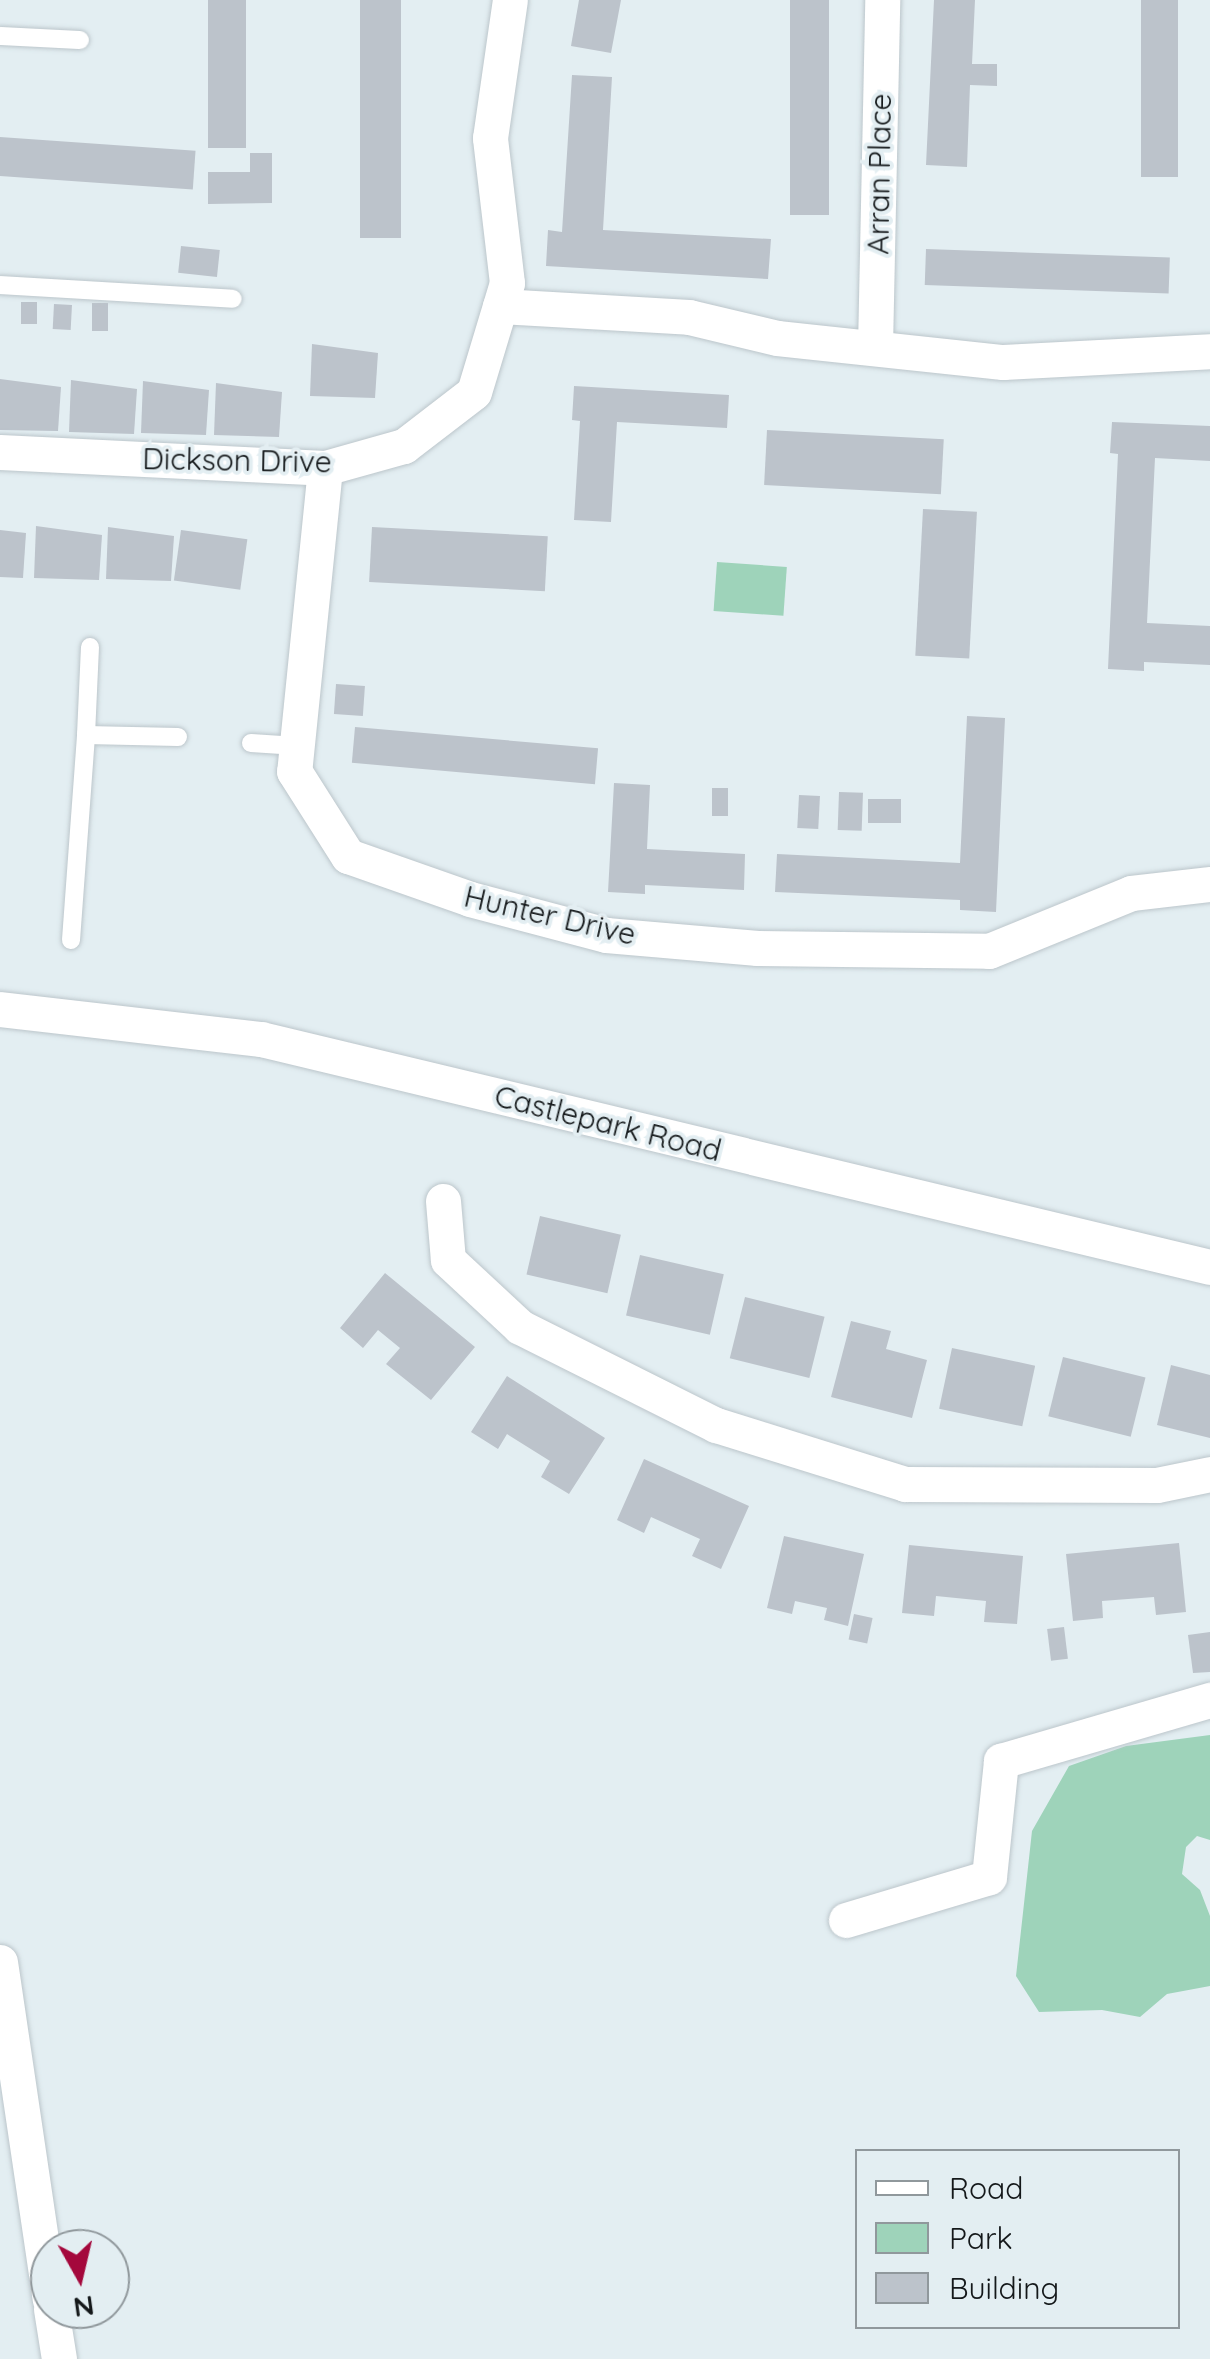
<!DOCTYPE html>
<html>
<head>
<meta charset="utf-8">
<style>
	body { margin:0 }
	#map { position:relative; width:1210px; height:2359px; overflow:hidden; background:#e3eef2; font-family:Quicksand,sans-serif }
	div>[style] { position:absolute }
	.green>* { inset:0; background:#9ed3ba; transform-origin:0 0 }
	.building>* { inset:0; background:#bcc3cb; transform-origin:0 0 }
	.roads { filter:drop-shadow(0 0 2px #bcc6cb) drop-shadow(0 0 2px #bcc6cb) }
	.lane>* { height:18px; margin:-9px; padding:0 9px; transform-origin:9px; border-radius:9px; background:#fff }
	.street>* { height:35px; margin:-17.5px; padding:0 17.5px; transform-origin:17.5px; border-radius:17.5px; background:#fff }
	span { translate:-50% -50%; white-space:nowrap; text-align:center; line-height:1.15; -webkit-text-stroke:8px #e3eef2; paint-order:stroke }
	.street-label { font-size:30px; color:#14181a }
	.legend { position:absolute; left:855px; top:2149px; width:325px; height:180px; box-sizing:border-box; background:#e3eef2; border:2px solid #90989c; margin:0; padding:12px 18px; list-style:none; font-size:30px; color:#14181a }
	.legend li { display:flex; align-items:center; gap:20px; height:50px }
	.legend b { width:50px; border:2px solid #90989c }
	.north { position:absolute; left:30px; top:2229px; width:100px; height:100px; box-sizing:border-box; background:#e3eef2; border:2px solid #90989c; border-radius:50%; rotate:172deg; font-size:28px; font-weight:700; line-height:40px; text-align:center; color:#14181a }
	.north::after { content:''; display:block; margin:auto; width:35px; height:45px; background:#a4083c; clip-path:polygon(50% 0,100% 100%,50% 72%,0 100%) }
</style>
</head>
<body>
<div id="map">
	<div class="green">
		<i style="left:717px;top:562px;width:70px;height:49px;rotate:4deg"></i>
		<i style="clip-path:polygon(1210px 1735px,1210px 1840px,1197px 1836px,1186px 1847px,1182px 1874px,1200px 1890px,1210px 1916px,1210px 1986px,1167px 1994px,1140px 2017px,1102px 2010px,1039px 2012px,1016px 1976px,1032px 1831px,1069px 1766px,1126px 1746px)"></i>
	</div>
	<div class="building">
		<i style="left:208px;top:0;width:38px;height:148px"></i>
		<i style="left:360px;top:0;width:41px;height:238px"></i>
		<i style="clip-path:polygon(579px 0,621px 0,611px 53px,571px 46px)"></i>
		<i style="left:790px;top:0;width:39px;height:215px"></i>
		<i style="clip-path:polygon(934px 0,975px 0,972px 64px,997px 64px,997px 86px,970px 85px,967px 167px,926px 165px)"></i>
		<i style="left:1141px;top:0;width:37px;height:177px"></i>
		<i style="clip-path:polygon(572px 75px,612px 77px,603px 230px,771px 239px,768px 279px,546px 266px,548px 230px,562px 232px)"></i>
		<i style="left:0;top:137px;width:196px;height:39px;rotate:4deg"></i>
		<i style="clip-path:polygon(250px 153px,272px 153px,272px 203px,208px 204px,208px 172px,250px 172px)"></i>
		<i style="left:181px;top:246px;width:39px;height:27px;rotate:6deg"></i>
		<i style="left:926px;top:249px;width:244px;height:36px;rotate:2deg"></i>
		<i style="left:21px;top:302px;width:16px;height:22px"></i>
		<i style="left:92px;top:303px;width:16px;height:28px"></i>
		<i style="left:54px;top:304px;width:18px;height:25px;rotate:3deg"></i>
		<i style="clip-path:polygon(312px 344px,378px 353px,375px 398px,310px 396px)"></i>
		<i style="clip-path:polygon(0 379px,61px 387px,58px 431px,0 430px)"></i>
		<i style="clip-path:polygon(71px 380px,137px 389px,134px 434px,69px 432px)"></i>
		<i style="clip-path:polygon(143px 381px,209px 390px,206px 435px,141px 433px)"></i>
		<i style="clip-path:polygon(216px 383px,282px 392px,279px 437px,214px 435px)"></i>
		<i style="clip-path:polygon(574px 386px,729px 395px,727px 428px,617px 422px,611px 522px,574px 520px,580px 421px,572px 420px)"></i>
		<i style="clip-path:polygon(1112px 422px,1210px 426px,1210px 461px,1155px 458px,1147px 623px,1210px 626px,1210px 665px,1144px 662px,1144px 671px,1108px 669px,1118px 454px,1110px 453px)"></i>
		<i style="left:767px;top:430px;width:177px;height:55px;rotate:3deg"></i>
		<i style="left:923px;top:509px;width:54px;height:147px;rotate:3deg"></i>
		<i style="clip-path:polygon(36px 526px,102px 535px,99px 580px,34px 578px)"></i>
		<i style="clip-path:polygon(108px 527px,174px 536px,171px 581px,106px 579px)"></i>
		<i style="left:372px;top:527px;width:176px;height:55px;rotate:3deg"></i>
		<i style="clip-path:polygon(0 530px,26px 533px,23px 578px,0 577px)"></i>
		<i style="left:181px;top:530px;width:67px;height:51px;rotate:8deg"></i>
		<i style="left:336px;top:684px;width:29px;height:30px;rotate:4deg"></i>
		<i style="clip-path:polygon(967px 716px,1005px 718px,996px 912px,960px 910px,960px 900px,775px 892px,777px 854px,960px 863px)"></i>
		<i style="left:355px;top:727px;width:244px;height:36px;rotate:5deg"></i>
		<i style="clip-path:polygon(614px 783px,650px 785px,647px 849px,745px 854px,744px 890px,645px 885px,645px 894px,608px 892px)"></i>
		<i style="left:712px;top:788px;width:16px;height:28px"></i>
		<i style="left:839px;top:792px;width:24px;height:38px;rotate:2deg"></i>
		<i style="left:799px;top:795px;width:21px;height:33px;rotate:3deg"></i>
		<i style="left:868px;top:799px;width:33px;height:24px"></i>
		<i style="left:540px;top:1216px;width:83px;height:60px;rotate:13deg"></i>
		<i style="left:640px;top:1255px;width:86px;height:62px;rotate:13deg"></i>
		<i style="clip-path:polygon(385px 1273px,475px 1347px,431px 1400px,386px 1364px,400px 1348px,378px 1330px,363px 1348px,340px 1328px)"></i>
		<i style="left:745px;top:1297px;width:82px;height:63px;rotate:14deg"></i>
		<i style="clip-path:polygon(851px 1321px,891px 1331px,886px 1349px,927px 1360px,912px 1418px,831px 1397px)"></i>
		<i style="left:952px;top:1348px;width:85px;height:62px;rotate:12deg"></i>
		<i style="left:1063px;top:1357px;width:85px;height:61px;rotate:14deg"></i>
		<i style="clip-path:polygon(1171px 1365px,1210px 1375px,1210px 1438px,1157px 1425px)"></i>
		<i style="clip-path:polygon(507px 1376px,605px 1438px,569px 1494px,541px 1477px,550px 1461px,507px 1434px,498px 1449px,471px 1432px)"></i>
		<i style="clip-path:polygon(644px 1459px,749px 1506px,721px 1569px,692px 1556px,700px 1539px,651px 1517px,644px 1533px,617px 1520px)"></i>
		<i style="clip-path:polygon(784px 1536px,864px 1554px,848px 1626px,824px 1620px,827px 1608px,795px 1601px,792px 1614px,767px 1608px)"></i>
		<i style="clip-path:polygon(1179px 1543px,1186px 1612px,1156px 1615px,1154px 1597px,1102px 1601px,1103px 1618px,1073px 1621px,1066px 1554px)"></i>
		<i style="clip-path:polygon(909px 1545px,1023px 1556px,1017px 1624px,984px 1622px,986px 1601px,936px 1596px,934px 1616px,902px 1613px)"></i>
		<i style="left:854px;top:1614px;width:19px;height:26px;rotate:12deg"></i>
		<i style="left:1064px;top:1627px;width:32px;height:17px;rotate:83deg"></i>
		<i style="clip-path:polygon(1210px 1632px,1210px 1672px,1193px 1673px,1188px 1635px)"></i>
	</div>
	<div class="roads">
		<div class="lane">
			<i style="left:0;top:36px;width:80px;rotate:2.9deg"></i>
			<i style="left:0;top:285px;width:233px;rotate:3.4deg"></i>
			<i style="left:86px;top:735px;width:88px;rotate:-87.4deg"></i>
			<i style="left:251px;top:743px;width:46px;rotate:3.7deg"></i>
			<i style="left:71px;top:940px;width:206px;rotate:-85.8deg"></i>
			<i style="left:86px;top:735px;width:92px;rotate:1.2deg"></i>
		</div>
		<div class="street">
			<i style="left:500px;top:306px;width:189px;rotate:3.3deg"></i>
			<i style="left:689px;top:317px;width:90px;rotate:13.4deg"></i>
			<i style="left:777px;top:338px;width:227px;rotate:6.1deg"></i>
			<i style="left:1003px;top:362px;width:207px;rotate:-3deg"></i>
			<i style="left:875px;top:348px;width:348px;rotate:-88.8deg"></i>
			<i style="left:0;top:452px;width:325px;rotate:2.8deg"></i>
			<i style="left:325px;top:468px;width:82px;rotate:-15.6deg"></i>
			<i style="left:404px;top:446px;width:88px;rotate:-37.6deg"></i>
			<i style="left:474px;top:392px;width:114px;rotate:-73.2deg"></i>
			<i style="left:507px;top:283px;width:146px;rotate:-96.7deg"></i>
			<i style="left:490px;top:138px;width:139px;rotate:-81.8deg"></i>
			<i style="left:325px;top:468px;width:305px;rotate:95.8deg"></i>
			<i style="left:294px;top:771px;width:101px;rotate:57.6deg"></i>
			<i style="left:348px;top:856px;width:129px;rotate:19.4deg"></i>
			<i style="left:470px;top:899px;width:141px;rotate:14.8deg"></i>
			<i style="left:606px;top:935px;width:152px;rotate:4.9deg"></i>
			<i style="left:757px;top:948px;width:232px;rotate:0.7deg"></i>
			<i style="left:989px;top:951px;width:153px;rotate:-22.2deg"></i>
			<i style="left:1131px;top:893px;width:80px;rotate:-6.5deg"></i>
			<i style="left:0;top:1009px;width:263px;rotate:6.6deg"></i>
			<i style="left:261px;top:1039px;width:976px;rotate:13.51deg"></i>
			<i style="left:443px;top:1201px;width:59px;rotate:85.2deg"></i>
			<i style="left:448px;top:1260px;width:98px;rotate:42.9deg"></i>
			<i style="left:520px;top:1327px;width:219px;rotate:26.6deg"></i>
			<i style="left:716px;top:1425px;width:198px;rotate:17.3deg"></i>
			<i style="left:905px;top:1484px;width:252px;rotate:0.2deg"></i>
			<i style="left:1157px;top:1485px;width:54px;rotate:-11.7deg"></i>
			<i style="left:846px;top:1920px;width:149px;rotate:-16.7deg"></i>
			<i style="left:989px;top:1877px;width:117px;rotate:-84.1deg"></i>
			<i style="left:1001px;top:1761px;width:218px;rotate:-16.3deg"></i>
			<i style="left:0;top:1962px;width:341px;rotate:81.6deg"></i>
			<i style="left:51px;top:2309px;width:51px;rotate:80.9deg"></i>
		</div>
	</div>
	<div class="street-label">
		<span style="left:879px;top:174px;rotate:-89deg">Arran Place</span>
		<span style="left:237px;top:460px;rotate:1deg">Dickson Drive</span>
		<span style="left:550px;top:915px;rotate:13deg">Hunter Drive</span>
		<span style="left:608px;top:1123px;rotate:14deg">Castlepark Road</span>
	</div>
	<ul class="legend">
	<li><b style="height:12px;background:#fff"></b>Road</li>
	<li><b style="height:28px;background:#9ed3ba"></b>Park</li>
	<li><b style="height:28px;background:#bcc3cb"></b>Building</li>
	</ul>
	<div class="north">N</div>
</div>
</body>
</html>
